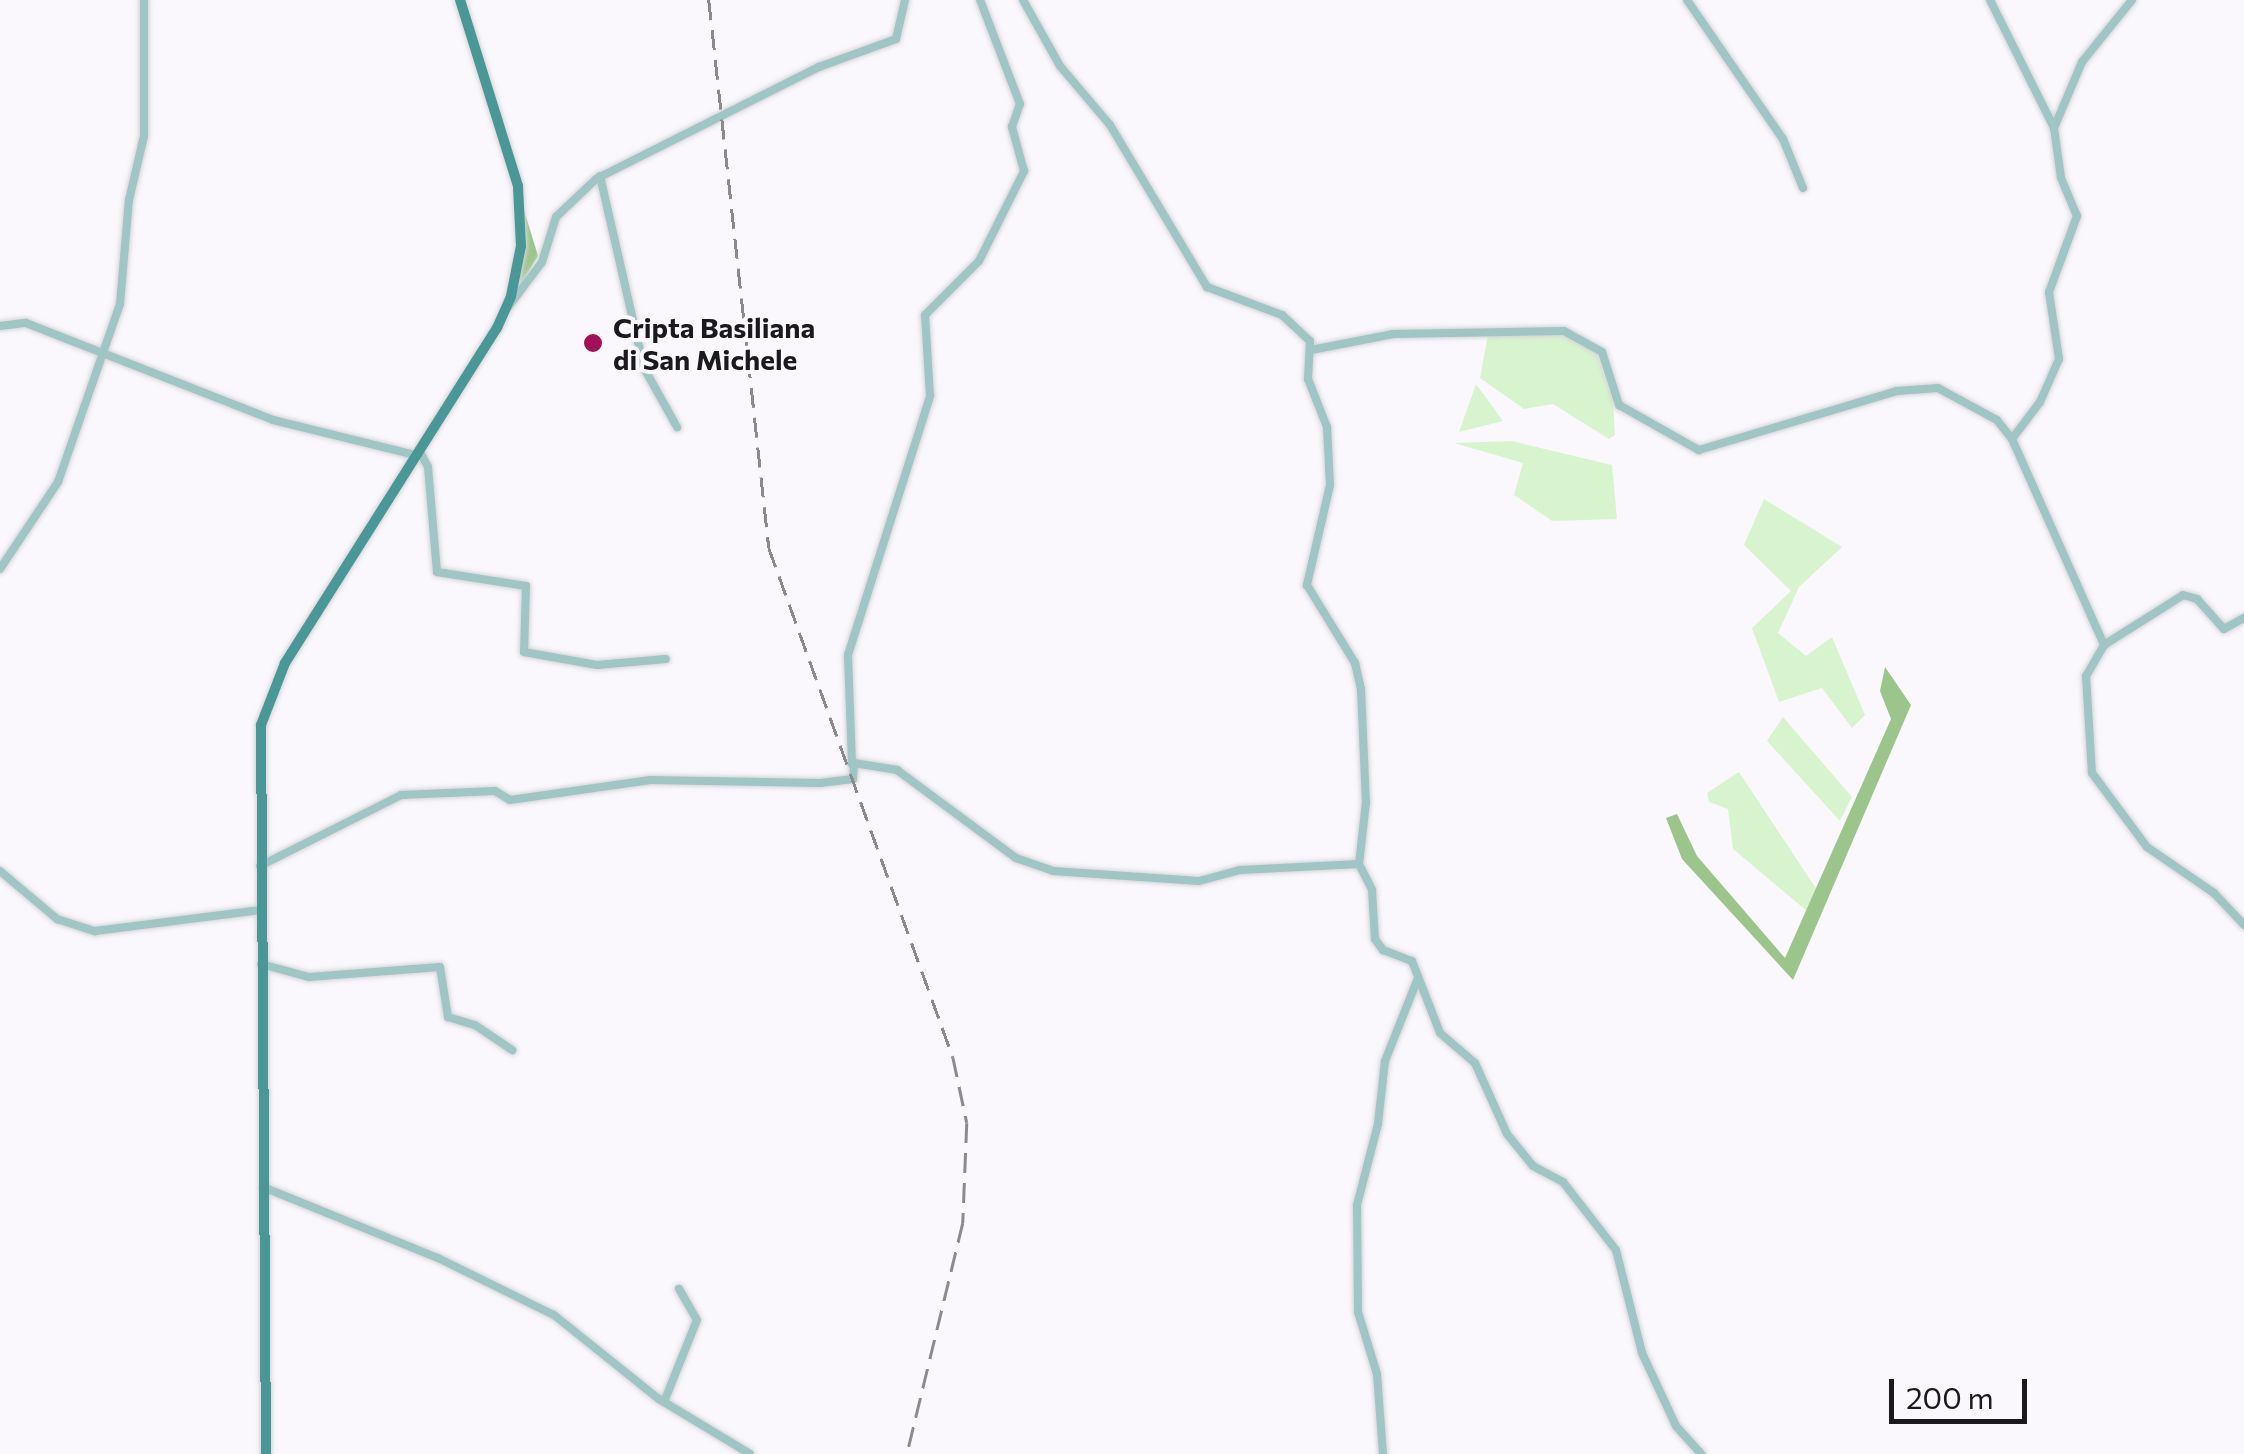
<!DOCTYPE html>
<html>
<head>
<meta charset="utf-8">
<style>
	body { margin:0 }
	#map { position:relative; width:2244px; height:1454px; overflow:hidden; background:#faf8fc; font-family:Commissioner,sans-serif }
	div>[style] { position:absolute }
	.green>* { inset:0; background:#d8f4ce }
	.forest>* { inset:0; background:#9cc58c }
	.roads { filter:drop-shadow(0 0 2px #d6d4d8) drop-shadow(0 0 2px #d6d4d8) }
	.minor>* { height:8px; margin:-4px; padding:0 4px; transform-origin:4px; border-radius:4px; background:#9fc5c4 }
	.major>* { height:10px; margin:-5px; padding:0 5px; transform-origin:5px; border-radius:5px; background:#4a9797 }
	.rail>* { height:2.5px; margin-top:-1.25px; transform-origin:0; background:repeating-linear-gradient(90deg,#8b8a8d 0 20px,transparent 0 30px) }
	.dots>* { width:28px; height:28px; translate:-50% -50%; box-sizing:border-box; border:5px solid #faf8fc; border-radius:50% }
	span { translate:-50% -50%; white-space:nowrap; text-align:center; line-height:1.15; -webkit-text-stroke:8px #faf8fc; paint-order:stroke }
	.poi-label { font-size:28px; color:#1a191b; font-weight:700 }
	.left { translate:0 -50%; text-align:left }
	.scale { position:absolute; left:1889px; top:1379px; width:138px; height:45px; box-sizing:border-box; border:5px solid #1a191b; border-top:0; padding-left:12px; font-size:30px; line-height:35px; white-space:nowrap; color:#1a191b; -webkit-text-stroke:8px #faf8fc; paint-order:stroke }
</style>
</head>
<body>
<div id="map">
	<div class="green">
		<i style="clip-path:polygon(1561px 331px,1596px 352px,1613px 400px,1615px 435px,1609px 439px,1553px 404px,1524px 409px,1480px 378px,1488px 334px)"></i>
		<i style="clip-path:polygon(1476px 384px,1503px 421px,1459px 432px)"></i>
		<i style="clip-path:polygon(1512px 441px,1612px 465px,1617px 519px,1552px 521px,1514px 495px,1523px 463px,1454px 443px)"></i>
		<i style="clip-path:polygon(1764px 499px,1842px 547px,1799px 587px,1778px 633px,1806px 656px,1832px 637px,1865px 715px,1852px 728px,1822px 688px,1779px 702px,1752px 628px,1791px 591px,1744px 545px)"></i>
		<i style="clip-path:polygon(1783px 717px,1852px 797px,1840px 821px,1767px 741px)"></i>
		<i style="clip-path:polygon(1739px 772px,1817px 890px,1807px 911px,1733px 849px,1728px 809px,1709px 802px,1707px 793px)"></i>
	</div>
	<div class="forest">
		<i style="clip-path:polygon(524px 210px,538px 256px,513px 297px)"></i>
		<i style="clip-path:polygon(1885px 667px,1911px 705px,1793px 980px,1682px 859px,1666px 818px,1677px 814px,1697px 856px,1785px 958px,1891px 719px,1880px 691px)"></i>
	</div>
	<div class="roads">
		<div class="minor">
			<i style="left:1023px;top:0;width:76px;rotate:60.7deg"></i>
			<i style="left:1060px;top:66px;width:77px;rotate:49.7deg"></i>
			<i style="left:1110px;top:125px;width:189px;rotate:59.1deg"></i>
			<i style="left:1207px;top:287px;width:80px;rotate:20.5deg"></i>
			<i style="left:1282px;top:315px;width:38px;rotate:43deg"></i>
			<i style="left:1310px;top:341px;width:38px;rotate:93deg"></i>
			<i style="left:1308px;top:379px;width:52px;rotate:68.4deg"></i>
			<i style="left:1327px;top:427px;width:58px;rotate:87deg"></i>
			<i style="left:1330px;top:485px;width:103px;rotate:103deg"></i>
			<i style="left:1307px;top:585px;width:92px;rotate:58.4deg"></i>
			<i style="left:1355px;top:663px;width:27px;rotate:77deg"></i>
			<i style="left:1361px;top:689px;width:113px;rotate:87.5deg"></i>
			<i style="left:1366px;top:802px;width:62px;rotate:96.4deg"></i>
			<i style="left:1359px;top:864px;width:29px;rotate:63deg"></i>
			<i style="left:1372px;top:890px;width:49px;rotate:86.5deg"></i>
			<i style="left:1375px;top:939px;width:14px;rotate:54deg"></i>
			<i style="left:1383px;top:950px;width:31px;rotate:21deg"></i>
			<i style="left:1412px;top:961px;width:77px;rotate:68.7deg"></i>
			<i style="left:1440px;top:1033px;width:46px;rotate:40.6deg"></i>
			<i style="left:1475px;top:1063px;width:78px;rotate:65.7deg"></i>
			<i style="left:1507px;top:1134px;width:41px;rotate:50.9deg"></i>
			<i style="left:1533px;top:1166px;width:34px;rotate:28deg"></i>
			<i style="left:1563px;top:1182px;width:86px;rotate:52.1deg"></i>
			<i style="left:1616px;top:1250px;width:106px;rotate:75.8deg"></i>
			<i style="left:1642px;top:1353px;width:81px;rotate:65deg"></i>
			<i style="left:1676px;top:1426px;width:38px;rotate:48deg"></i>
			<i style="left:1687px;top:0;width:169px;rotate:55.4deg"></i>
			<i style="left:1783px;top:139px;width:53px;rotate:67.8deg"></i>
			<i style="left:1990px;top:0;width:143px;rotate:63.4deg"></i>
			<i style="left:2132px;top:0;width:80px;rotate:128.9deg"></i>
			<i style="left:2082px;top:62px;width:72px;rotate:113deg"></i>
			<i style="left:2054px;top:128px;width:50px;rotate:82deg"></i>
			<i style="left:2061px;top:178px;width:41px;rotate:67.2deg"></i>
			<i style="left:2077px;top:216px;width:81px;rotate:110.2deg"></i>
			<i style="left:2049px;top:292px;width:68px;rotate:81.5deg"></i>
			<i style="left:2059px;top:359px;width:47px;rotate:113.8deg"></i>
			<i style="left:2040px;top:402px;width:46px;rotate:127.1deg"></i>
			<i style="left:2012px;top:439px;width:226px;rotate:65.9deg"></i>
			<i style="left:2104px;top:645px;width:36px;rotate:120deg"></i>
			<i style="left:2086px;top:676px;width:97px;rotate:86.5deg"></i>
			<i style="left:2092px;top:773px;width:92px;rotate:53.4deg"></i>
			<i style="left:2147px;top:847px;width:81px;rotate:34.5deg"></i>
			<i style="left:2214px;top:893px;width:44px;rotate:46.8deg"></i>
			<i style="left:600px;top:176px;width:197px;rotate:77.1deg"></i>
			<i style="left:644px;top:368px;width:68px;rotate:60.8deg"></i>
			<i style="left:505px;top:311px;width:61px;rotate:-52.9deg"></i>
			<i style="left:542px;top:262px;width:47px;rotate:-72.7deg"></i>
			<i style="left:556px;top:217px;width:55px;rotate:-43.5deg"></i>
			<i style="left:596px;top:179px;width:250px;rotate:-26.7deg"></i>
			<i style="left:819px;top:67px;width:82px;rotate:-20deg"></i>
			<i style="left:896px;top:39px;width:40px;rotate:-77deg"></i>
			<i style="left:0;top:326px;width:26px;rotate:-7deg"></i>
			<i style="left:26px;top:323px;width:265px;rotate:21.4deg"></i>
			<i style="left:273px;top:420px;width:146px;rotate:13.8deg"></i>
			<i style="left:1311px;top:350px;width:84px;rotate:-11deg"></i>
			<i style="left:1393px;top:334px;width:171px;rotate:-1deg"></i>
			<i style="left:1564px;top:331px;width:43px;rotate:28.9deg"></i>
			<i style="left:1602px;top:352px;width:56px;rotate:72.2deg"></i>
			<i style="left:1619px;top:405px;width:92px;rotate:29.4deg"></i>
			<i style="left:1699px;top:450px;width:207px;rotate:-16.6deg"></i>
			<i style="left:1897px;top:391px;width:41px;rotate:-4.2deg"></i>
			<i style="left:1938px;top:388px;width:67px;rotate:28.5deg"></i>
			<i style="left:1997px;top:420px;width:24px;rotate:52deg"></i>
			<i style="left:419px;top:450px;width:19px;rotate:62deg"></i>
			<i style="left:428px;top:467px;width:105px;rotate:85.1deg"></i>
			<i style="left:437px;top:572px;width:90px;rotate:8.9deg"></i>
			<i style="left:526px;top:586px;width:66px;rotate:91.7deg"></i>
			<i style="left:524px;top:652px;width:74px;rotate:10.1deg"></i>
			<i style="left:597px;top:665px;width:69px;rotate:-5deg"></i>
			<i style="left:0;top:569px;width:105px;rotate:-56.3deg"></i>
			<i style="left:58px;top:482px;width:188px;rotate:-70.8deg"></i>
			<i style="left:120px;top:304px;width:104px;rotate:-85.1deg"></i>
			<i style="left:129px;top:200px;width:66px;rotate:-76.8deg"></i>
			<i style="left:144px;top:136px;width:136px;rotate:-90deg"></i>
			<i style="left:2104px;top:645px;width:93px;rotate:-32.3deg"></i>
			<i style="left:2183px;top:595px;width:15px;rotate:16deg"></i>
			<i style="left:2197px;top:599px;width:40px;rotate:48deg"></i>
			<i style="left:2224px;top:629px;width:23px;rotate:-29deg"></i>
			<i style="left:852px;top:764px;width:109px;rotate:-92.1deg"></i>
			<i style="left:848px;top:655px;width:272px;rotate:-72.4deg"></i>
			<i style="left:930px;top:396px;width:81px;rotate:-93.5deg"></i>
			<i style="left:925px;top:315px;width:76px;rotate:-45deg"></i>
			<i style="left:979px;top:261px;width:101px;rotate:-63.4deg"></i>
			<i style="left:1024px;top:171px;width:46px;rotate:-105.3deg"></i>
			<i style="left:1012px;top:127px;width:24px;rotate:-71deg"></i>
			<i style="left:1020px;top:104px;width:111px;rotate:-111deg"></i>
			<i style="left:260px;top:866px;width:158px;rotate:-26.7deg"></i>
			<i style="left:401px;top:795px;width:94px;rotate:-2.4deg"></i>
			<i style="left:495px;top:791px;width:17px;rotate:31deg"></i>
			<i style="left:510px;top:800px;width:142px;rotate:-8.1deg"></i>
			<i style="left:651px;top:780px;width:169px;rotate:1deg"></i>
			<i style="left:820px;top:783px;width:33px;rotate:-7deg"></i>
			<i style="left:853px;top:779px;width:16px;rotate:-86deg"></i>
			<i style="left:854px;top:763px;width:44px;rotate:9.2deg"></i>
			<i style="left:897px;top:770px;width:148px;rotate:36.5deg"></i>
			<i style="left:1016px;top:858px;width:39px;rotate:19deg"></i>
			<i style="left:1053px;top:871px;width:146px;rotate:3.9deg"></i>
			<i style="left:1199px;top:881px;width:42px;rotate:-15deg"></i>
			<i style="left:1240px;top:870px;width:119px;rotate:-2.9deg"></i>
			<i style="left:0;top:871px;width:75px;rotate:40.1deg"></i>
			<i style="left:57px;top:919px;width:40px;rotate:18deg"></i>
			<i style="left:95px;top:931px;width:167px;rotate:-7.2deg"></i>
			<i style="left:261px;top:964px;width:50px;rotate:15.2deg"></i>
			<i style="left:309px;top:977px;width:131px;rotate:-4.4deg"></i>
			<i style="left:440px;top:967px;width:51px;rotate:80.9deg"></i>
			<i style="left:448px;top:1017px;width:28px;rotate:17deg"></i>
			<i style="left:475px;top:1025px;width:45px;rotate:34deg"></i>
			<i style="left:263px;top:1187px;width:189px;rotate:22.1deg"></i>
			<i style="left:438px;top:1258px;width:129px;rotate:26.2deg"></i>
			<i style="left:554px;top:1315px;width:134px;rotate:38.7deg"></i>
			<i style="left:659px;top:1399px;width:106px;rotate:31.1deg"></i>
			<i style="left:664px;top:1402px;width:88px;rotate:-68.1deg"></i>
			<i style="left:697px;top:1320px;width:36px;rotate:-120deg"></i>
			<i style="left:1383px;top:1454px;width:80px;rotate:-94.3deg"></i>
			<i style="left:1377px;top:1374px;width:65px;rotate:-107deg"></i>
			<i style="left:1358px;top:1312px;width:107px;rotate:-90.5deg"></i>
			<i style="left:1357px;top:1205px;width:84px;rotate:-75.5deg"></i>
			<i style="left:1378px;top:1124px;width:63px;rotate:-83.7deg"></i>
			<i style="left:1385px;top:1061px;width:89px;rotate:-68.3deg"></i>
		</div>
		<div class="major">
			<i style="left:266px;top:1454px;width:729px;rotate:-90.39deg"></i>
			<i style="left:261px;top:725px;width:66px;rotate:-68.8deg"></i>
			<i style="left:285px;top:663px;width:396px;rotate:-57.7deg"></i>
			<i style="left:497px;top:328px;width:35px;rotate:-66deg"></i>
			<i style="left:511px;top:296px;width:51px;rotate:-78.7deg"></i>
			<i style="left:521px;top:246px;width:60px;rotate:-92.9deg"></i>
			<i style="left:518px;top:186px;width:195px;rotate:-107.3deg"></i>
		</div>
	</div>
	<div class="rail">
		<i style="left:709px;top:0;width:551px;rotate:83.75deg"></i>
		<i style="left:769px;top:548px;width:541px;rotate:70.13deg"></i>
		<i style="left:953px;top:1057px;width:67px;rotate:78deg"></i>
		<i style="left:967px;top:1123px;width:100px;rotate:92.3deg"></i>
		<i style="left:963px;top:1223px;width:238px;rotate:103.6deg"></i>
	</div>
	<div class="dots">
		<i style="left:593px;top:343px;background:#a21157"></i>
	</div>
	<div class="poi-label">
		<span class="left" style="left:613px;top:343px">Cripta Basiliana<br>di San Michele</span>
	</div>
	<div class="scale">200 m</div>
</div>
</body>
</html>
